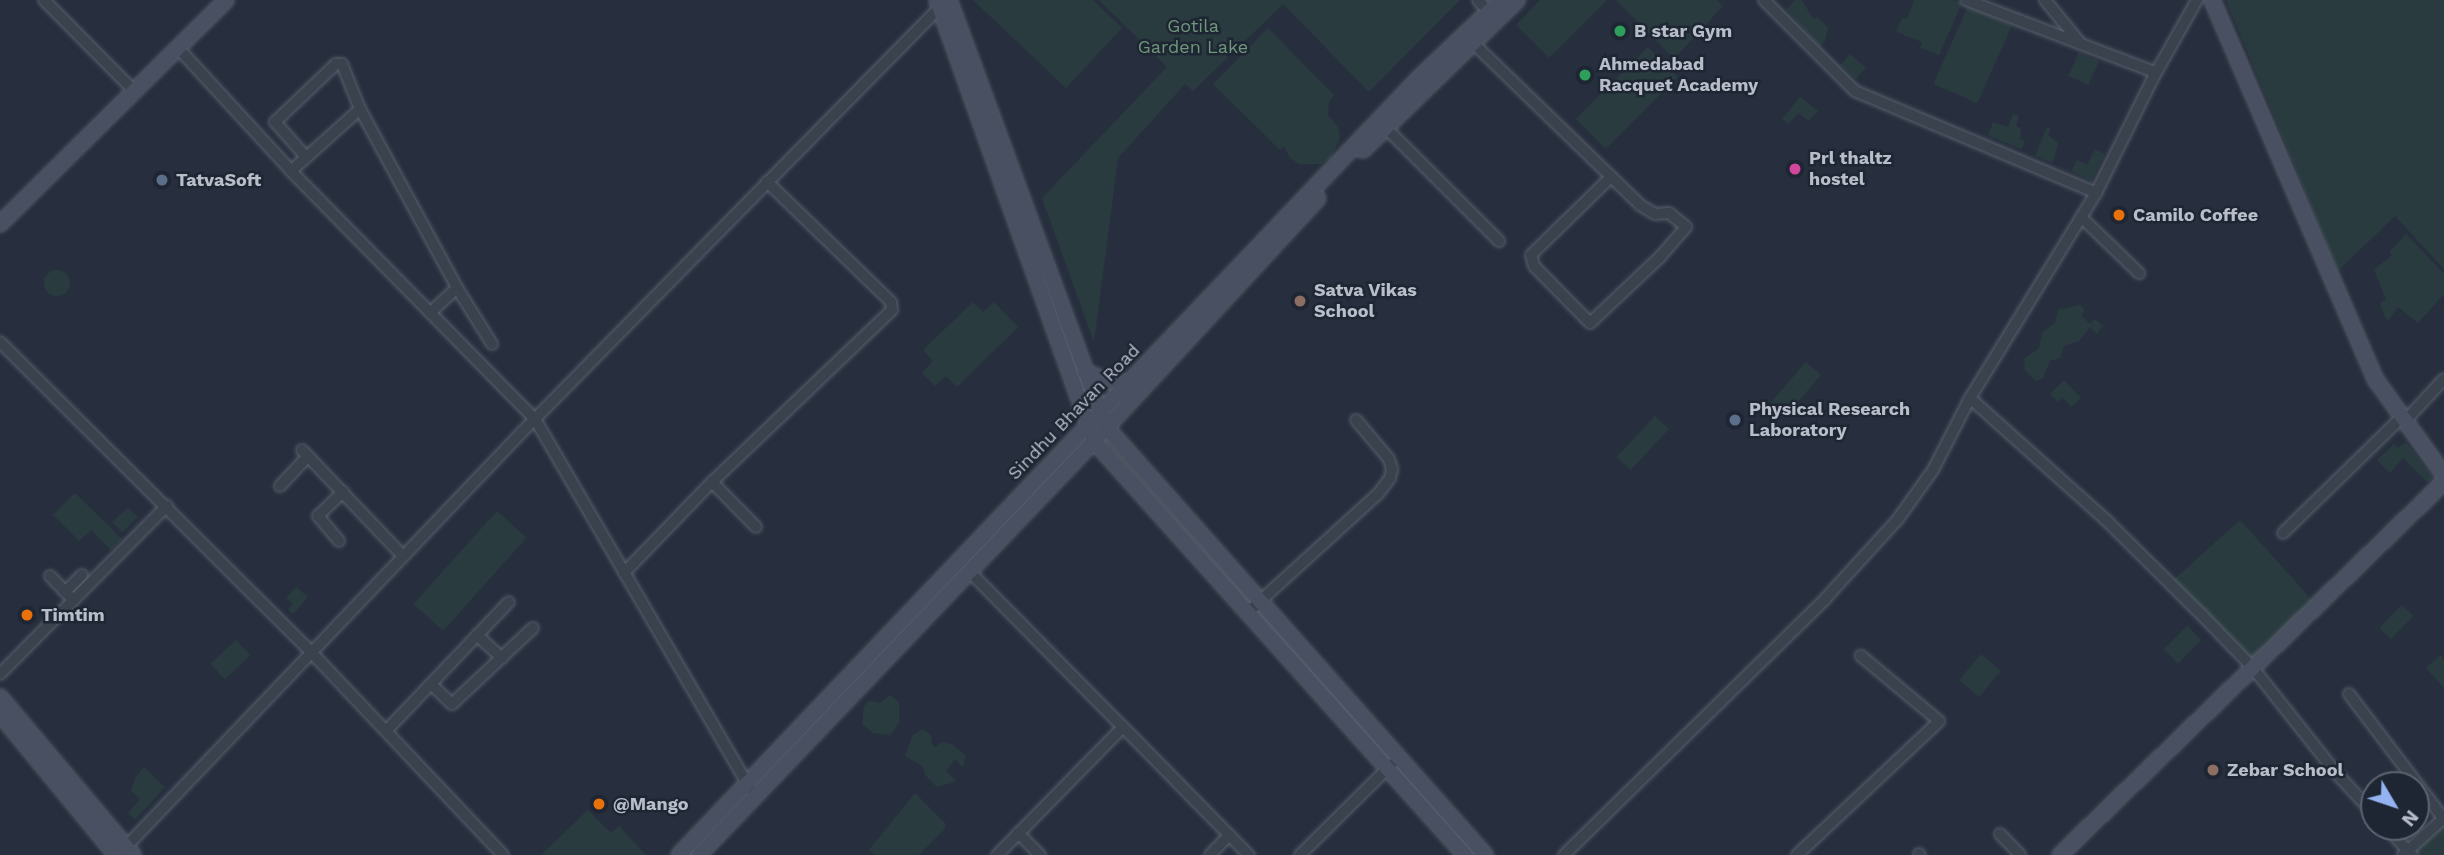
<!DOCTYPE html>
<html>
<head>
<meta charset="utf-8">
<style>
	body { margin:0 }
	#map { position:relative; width:2444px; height:855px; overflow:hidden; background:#272f3e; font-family:"Work Sans",sans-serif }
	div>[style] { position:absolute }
	.green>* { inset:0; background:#293b3f; transform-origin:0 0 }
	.round { border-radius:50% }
	.roads { filter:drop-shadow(0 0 2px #585f6c) drop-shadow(0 0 2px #585f6c) }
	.street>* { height:10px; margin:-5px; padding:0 5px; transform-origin:5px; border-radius:5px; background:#3a424e }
	.secondary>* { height:14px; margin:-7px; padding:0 7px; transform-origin:7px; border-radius:7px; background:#495061 }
	.dots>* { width:19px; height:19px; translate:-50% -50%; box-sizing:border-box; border:4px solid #1f2633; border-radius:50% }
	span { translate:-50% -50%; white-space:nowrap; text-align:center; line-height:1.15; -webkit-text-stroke:5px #1f2633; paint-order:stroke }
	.park-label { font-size:18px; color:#6f987b }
	.poi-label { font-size:18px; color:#b7bdc9; font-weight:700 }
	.left { translate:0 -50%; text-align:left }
	.street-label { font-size:18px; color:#b7bdc9 }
	.north { position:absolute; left:2360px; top:771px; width:70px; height:70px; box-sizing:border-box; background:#1f2633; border:2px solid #5c626f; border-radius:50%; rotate:129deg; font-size:19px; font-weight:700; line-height:28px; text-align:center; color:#b7bdc9 }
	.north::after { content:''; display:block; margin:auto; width:24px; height:32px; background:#93b3f1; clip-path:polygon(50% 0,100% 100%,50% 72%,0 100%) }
</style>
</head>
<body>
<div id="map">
	<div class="green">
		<i style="clip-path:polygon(973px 0,1093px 0,1122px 28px,1066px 88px)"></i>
		<i style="clip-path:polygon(1099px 0,1460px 0,1369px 92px,1283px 4px,1193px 91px,1185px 84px,1118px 158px,1094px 342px,1042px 198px,1167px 67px)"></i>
		<i style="clip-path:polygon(1540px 0,1605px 0,1606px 1px,1549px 58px,1516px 25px)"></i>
		<i style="clip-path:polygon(1616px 0,1717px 0,1723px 6px,1674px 59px)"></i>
		<i style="clip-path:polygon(1795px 0,1801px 0,1814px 19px,1817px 17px,1828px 28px,1825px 41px,1820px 47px,1786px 9px)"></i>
		<i style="clip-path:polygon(1914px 0,1953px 0,1962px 3px,1939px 55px,1920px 48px,1922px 42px,1896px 32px,1902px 18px,1907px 19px)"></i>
		<i style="clip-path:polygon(2226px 0,2444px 0,2444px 269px,2395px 216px,2338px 271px)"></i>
		<i style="left:1968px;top:6px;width:48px;height:85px;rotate:24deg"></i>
		<i style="clip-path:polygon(1268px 28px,1334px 95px,1329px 101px,1328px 115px,1338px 127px,1340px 138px,1331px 158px,1321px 164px,1299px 164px,1290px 158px,1284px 146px,1280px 150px,1213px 84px)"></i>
		<i style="left:1648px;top:47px;width:42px;height:102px;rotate:45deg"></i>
		<i style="left:2079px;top:52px;width:22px;height:26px;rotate:24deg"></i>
		<i style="left:1850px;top:54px;width:21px;height:15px;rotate:41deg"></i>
		<i style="clip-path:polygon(1800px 97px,1818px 111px,1809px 121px,1798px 113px,1788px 124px,1782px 119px)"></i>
		<i style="clip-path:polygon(2013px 114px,2019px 116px,2016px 126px,2021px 128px,2020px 139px,2025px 141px,2022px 149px,1988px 136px,1993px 122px,2008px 127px)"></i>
		<i style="clip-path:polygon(2047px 127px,2051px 128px,2048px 135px,2058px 143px,2053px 163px,2035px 156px)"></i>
		<i style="clip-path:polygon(2095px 149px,2105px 154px,2091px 181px,2071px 171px,2077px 160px,2087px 165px)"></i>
		<i style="clip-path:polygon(2406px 234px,2444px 274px,2444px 294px,2418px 323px,2398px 307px,2387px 322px,2380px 303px,2386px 300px,2374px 270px,2392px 255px,2389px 252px)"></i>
		<i class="round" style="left:44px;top:270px;width:26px;height:26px"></i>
		<i style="clip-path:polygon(973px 302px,983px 312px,994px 302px,1018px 327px,957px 387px,946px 376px,935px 386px,922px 373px,933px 361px,923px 350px)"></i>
		<i style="clip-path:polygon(2080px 305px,2085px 310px,2081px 315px,2090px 324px,2095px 319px,2103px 326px,2097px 334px,2090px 327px,2079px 341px,2064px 346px,2060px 358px,2050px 361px,2043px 378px,2036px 381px,2025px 370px,2024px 359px,2039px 348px,2042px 333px,2055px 323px,2058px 310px)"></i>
		<i style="left:1806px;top:362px;width:20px;height:57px;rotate:41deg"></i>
		<i style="clip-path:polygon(2064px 380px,2081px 398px,2071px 407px,2063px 398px,2058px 402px,2050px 394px)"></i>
		<i style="left:1655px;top:416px;width:19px;height:56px;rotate:43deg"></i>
		<i style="clip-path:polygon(2406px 442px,2433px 477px,2428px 483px,2403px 458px,2390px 473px,2377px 460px,2394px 444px,2398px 448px)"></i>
		<i style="clip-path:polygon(75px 493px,122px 539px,111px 550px,91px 530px,79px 541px,53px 515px)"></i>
		<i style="left:128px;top:507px;width:14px;height:22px;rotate:45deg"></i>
		<i style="left:497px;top:511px;width:40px;height:125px;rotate:42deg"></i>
		<i style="left:2240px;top:520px;width:112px;height:90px;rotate:48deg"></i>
		<i style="clip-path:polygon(296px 587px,308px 597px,293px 614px,288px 610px,293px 604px,286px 598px)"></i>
		<i style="left:2402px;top:605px;width:16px;height:32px;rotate:45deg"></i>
		<i style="left:2187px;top:626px;width:20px;height:33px;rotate:45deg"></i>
		<i style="left:236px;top:640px;width:21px;height:35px;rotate:47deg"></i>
		<i style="left:1981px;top:654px;width:26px;height:34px;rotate:40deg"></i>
		<i style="clip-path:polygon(2441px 655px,2444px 659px,2444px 688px,2426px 668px)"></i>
		<i style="clip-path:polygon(890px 695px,899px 702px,899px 723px,890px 735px,873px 733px,862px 724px,864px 706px,869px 701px,880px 703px)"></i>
		<i style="clip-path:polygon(923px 729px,932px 736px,931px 743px,935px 747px,942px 742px,952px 744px,966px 756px,963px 767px,955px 759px,946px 771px,956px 780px,951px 783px,937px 787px,926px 776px,922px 766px,905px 756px,913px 735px)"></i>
		<i style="clip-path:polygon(144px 767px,165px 787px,135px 820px,128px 813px,140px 799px,131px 791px,135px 778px)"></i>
		<i style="clip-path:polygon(915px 793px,946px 824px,944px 830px,919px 855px,874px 855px,869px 850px)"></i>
		<i style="clip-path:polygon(588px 810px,611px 833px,619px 826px,646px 855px,541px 855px)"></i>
		<i style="clip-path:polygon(2444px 823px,2444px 855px,2420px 855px,2415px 848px)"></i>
	</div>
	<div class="roads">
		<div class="street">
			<i style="left:44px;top:0;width:121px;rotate:45.3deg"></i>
			<i style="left:1478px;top:0;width:21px;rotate:47deg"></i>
			<i style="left:1764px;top:0;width:129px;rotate:45deg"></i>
			<i style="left:1855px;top:91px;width:262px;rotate:22.9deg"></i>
			<i style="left:1966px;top:0;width:202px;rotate:20.9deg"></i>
			<i style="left:2045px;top:0;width:57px;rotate:50.7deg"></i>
			<i style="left:1470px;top:40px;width:237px;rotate:44.1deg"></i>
			<i style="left:1640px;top:205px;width:17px;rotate:31deg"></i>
			<i style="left:1655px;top:214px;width:14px;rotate:-4deg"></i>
			<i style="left:1669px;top:213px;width:22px;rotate:39deg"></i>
			<i style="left:1686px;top:227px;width:40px;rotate:131deg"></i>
			<i style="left:1660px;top:257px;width:96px;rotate:136.7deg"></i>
			<i style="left:1590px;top:323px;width:80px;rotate:-134.5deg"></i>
			<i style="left:1534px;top:266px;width:11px;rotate:-105deg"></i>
			<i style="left:1531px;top:255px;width:112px;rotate:-44.3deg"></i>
			<i style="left:179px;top:49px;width:166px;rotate:47.4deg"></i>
			<i style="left:291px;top:171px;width:348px;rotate:45.5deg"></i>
			<i style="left:535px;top:419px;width:427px;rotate:59.8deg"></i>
			<i style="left:1386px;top:128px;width:160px;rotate:45deg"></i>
			<i style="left:306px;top:157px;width:47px;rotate:-131.5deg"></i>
			<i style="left:275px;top:122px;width:84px;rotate:-43.6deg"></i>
			<i style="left:336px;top:64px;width:6px"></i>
			<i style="left:342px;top:64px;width:48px;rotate:68.2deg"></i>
			<i style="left:291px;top:171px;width:93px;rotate:-41.9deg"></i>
			<i style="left:360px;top:109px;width:204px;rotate:61.5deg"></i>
			<i style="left:457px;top:288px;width:66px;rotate:58deg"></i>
			<i style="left:2081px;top:217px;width:81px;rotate:44deg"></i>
			<i style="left:431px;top:312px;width:35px;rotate:-43deg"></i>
			<i style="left:0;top:342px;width:439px;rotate:44.9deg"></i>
			<i style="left:311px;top:652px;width:279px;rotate:46.6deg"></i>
			<i style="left:1970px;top:398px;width:186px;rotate:41.9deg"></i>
			<i style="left:2108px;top:522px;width:132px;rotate:44.7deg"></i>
			<i style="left:2202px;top:615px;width:74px;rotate:46.1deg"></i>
			<i style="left:2253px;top:668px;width:135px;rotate:51.6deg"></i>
			<i style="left:2337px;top:774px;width:54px;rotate:47.2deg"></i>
			<i style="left:2405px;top:421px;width:57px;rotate:-47.1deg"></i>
			<i style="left:302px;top:450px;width:146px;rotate:46.4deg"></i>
			<i style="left:712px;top:482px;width:63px;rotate:45.6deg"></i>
			<i style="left:280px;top:486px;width:41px;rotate:-47deg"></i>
			<i style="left:2283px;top:533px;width:166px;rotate:-44.3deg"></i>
			<i style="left:339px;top:541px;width:33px;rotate:-130deg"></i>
			<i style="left:318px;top:516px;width:35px;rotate:-44deg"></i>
			<i style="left:969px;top:571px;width:219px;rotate:45.4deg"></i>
			<i style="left:1123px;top:727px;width:180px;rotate:134.5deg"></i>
			<i style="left:624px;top:573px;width:127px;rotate:-46deg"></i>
			<i style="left:712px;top:482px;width:249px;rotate:-43.7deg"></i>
			<i style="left:892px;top:310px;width:8px;rotate:-97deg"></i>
			<i style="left:891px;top:302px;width:173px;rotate:-135.9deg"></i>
			<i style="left:50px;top:576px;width:33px;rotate:46deg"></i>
			<i style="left:65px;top:592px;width:24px;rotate:-45deg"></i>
			<i style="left:1247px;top:613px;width:177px;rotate:-42.3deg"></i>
			<i style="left:1378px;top:494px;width:20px;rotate:-53deg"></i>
			<i style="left:1390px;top:478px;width:9px;rotate:-77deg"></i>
			<i style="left:1392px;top:469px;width:10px;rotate:-107deg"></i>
			<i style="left:1389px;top:459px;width:51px;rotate:-130.2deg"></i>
			<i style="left:477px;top:635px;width:34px;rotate:43deg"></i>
			<i style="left:0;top:674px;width:237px;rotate:-45.2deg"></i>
			<i style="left:431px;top:684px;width:29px;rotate:44deg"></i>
			<i style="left:452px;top:704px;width:111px;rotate:-43.2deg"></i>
			<i style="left:2349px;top:694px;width:157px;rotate:52.8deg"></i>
			<i style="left:1123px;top:727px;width:180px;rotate:45.5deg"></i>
			<i style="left:386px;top:731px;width:178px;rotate:-46.4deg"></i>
			<i style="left:2386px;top:827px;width:38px;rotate:47deg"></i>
			<i style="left:1018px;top:833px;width:31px;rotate:45deg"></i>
			<i style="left:2000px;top:834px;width:29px;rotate:46deg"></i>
			<i style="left:123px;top:850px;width:578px;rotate:-46.33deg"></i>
			<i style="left:522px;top:432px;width:600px;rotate:-45.47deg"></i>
			<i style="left:1919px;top:854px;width:1px;rotate:45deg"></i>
			<i style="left:1210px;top:855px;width:28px;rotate:-46deg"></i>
			<i style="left:1300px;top:855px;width:129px;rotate:-44.7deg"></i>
			<i style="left:1564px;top:855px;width:366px;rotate:-44.4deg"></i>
			<i style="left:1825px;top:599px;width:108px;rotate:-47.6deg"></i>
			<i style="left:1898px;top:519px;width:60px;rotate:-54.5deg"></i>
			<i style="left:1933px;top:470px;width:81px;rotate:-62.8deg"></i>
			<i style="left:1970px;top:398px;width:241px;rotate:-58.4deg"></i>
			<i style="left:2096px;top:193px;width:128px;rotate:-63.6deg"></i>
			<i style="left:2153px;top:78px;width:90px;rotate:-60.6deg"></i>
			<i style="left:1797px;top:855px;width:195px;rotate:-43.3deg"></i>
			<i style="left:1939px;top:721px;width:102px;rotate:-140.2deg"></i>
			<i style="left:2403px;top:855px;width:55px;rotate:-42.1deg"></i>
		</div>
		<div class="secondary">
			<i style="left:937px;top:0;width:468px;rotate:70.4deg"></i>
			<i style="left:1094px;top:441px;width:556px;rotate:48.14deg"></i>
			<i style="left:949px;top:0;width:455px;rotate:69.8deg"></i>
			<i style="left:1106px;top:427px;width:572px;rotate:48.47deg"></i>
			<i style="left:2212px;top:0;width:414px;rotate:66.7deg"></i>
			<i style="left:2376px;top:380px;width:117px;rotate:54.4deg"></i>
			<i style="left:1363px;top:150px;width:215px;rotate:-44.2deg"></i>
			<i style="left:0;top:224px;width:318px;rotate:-44.7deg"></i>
			<i style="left:1085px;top:372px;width:24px;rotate:22deg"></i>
			<i style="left:1107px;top:381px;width:22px;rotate:3deg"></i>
			<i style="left:0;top:697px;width:207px;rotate:49.9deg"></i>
			<i style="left:0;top:714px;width:183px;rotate:50.6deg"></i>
			<i style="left:679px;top:855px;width:1073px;rotate:-46.4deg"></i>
			<i style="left:1419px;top:78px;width:113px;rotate:-43.6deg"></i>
			<i style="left:699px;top:855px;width:572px;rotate:-46.35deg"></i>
			<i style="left:1094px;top:441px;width:330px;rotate:-47.3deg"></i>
			<i style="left:2060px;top:855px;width:535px;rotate:-44.17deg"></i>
		</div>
	</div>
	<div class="dots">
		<i style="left:1620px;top:31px;background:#2e9e5b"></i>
		<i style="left:1585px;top:75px;background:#2e9e5b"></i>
		<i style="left:1795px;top:169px;background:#d1479c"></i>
		<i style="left:162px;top:180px;background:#5c6f8a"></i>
		<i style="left:2119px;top:215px;background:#e8710a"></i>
		<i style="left:1300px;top:301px;background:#8d6e63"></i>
		<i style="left:1735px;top:420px;background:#5c6f8a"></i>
		<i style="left:27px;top:615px;background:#e8710a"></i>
		<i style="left:2213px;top:770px;background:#8d6e63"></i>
		<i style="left:599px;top:804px;background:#e8710a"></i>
	</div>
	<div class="park-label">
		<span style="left:1193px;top:37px">Gotila<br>Garden Lake</span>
	</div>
	<div class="poi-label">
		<span class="left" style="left:1634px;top:31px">B star Gym</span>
		<span class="left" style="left:1599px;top:75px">Ahmedabad<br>Racquet Academy</span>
		<span class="left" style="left:1809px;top:169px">Prl thaltz<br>hostel</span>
		<span class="left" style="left:176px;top:180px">TatvaSoft</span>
		<span class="left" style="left:2133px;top:215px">Camilo Coffee</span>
		<span class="left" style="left:1314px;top:301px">Satva Vikas<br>School</span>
		<span class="left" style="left:1749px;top:420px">Physical Research<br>Laboratory</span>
		<span class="left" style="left:41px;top:615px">Timtim</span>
		<span class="left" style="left:2227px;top:770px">Zebar School</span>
		<span class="left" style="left:613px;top:804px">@Mango</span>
	</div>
	<div class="street-label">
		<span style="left:1074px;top:412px;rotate:-46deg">Sindhu Bhavan Road</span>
	</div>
	<div class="north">N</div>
</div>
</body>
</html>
